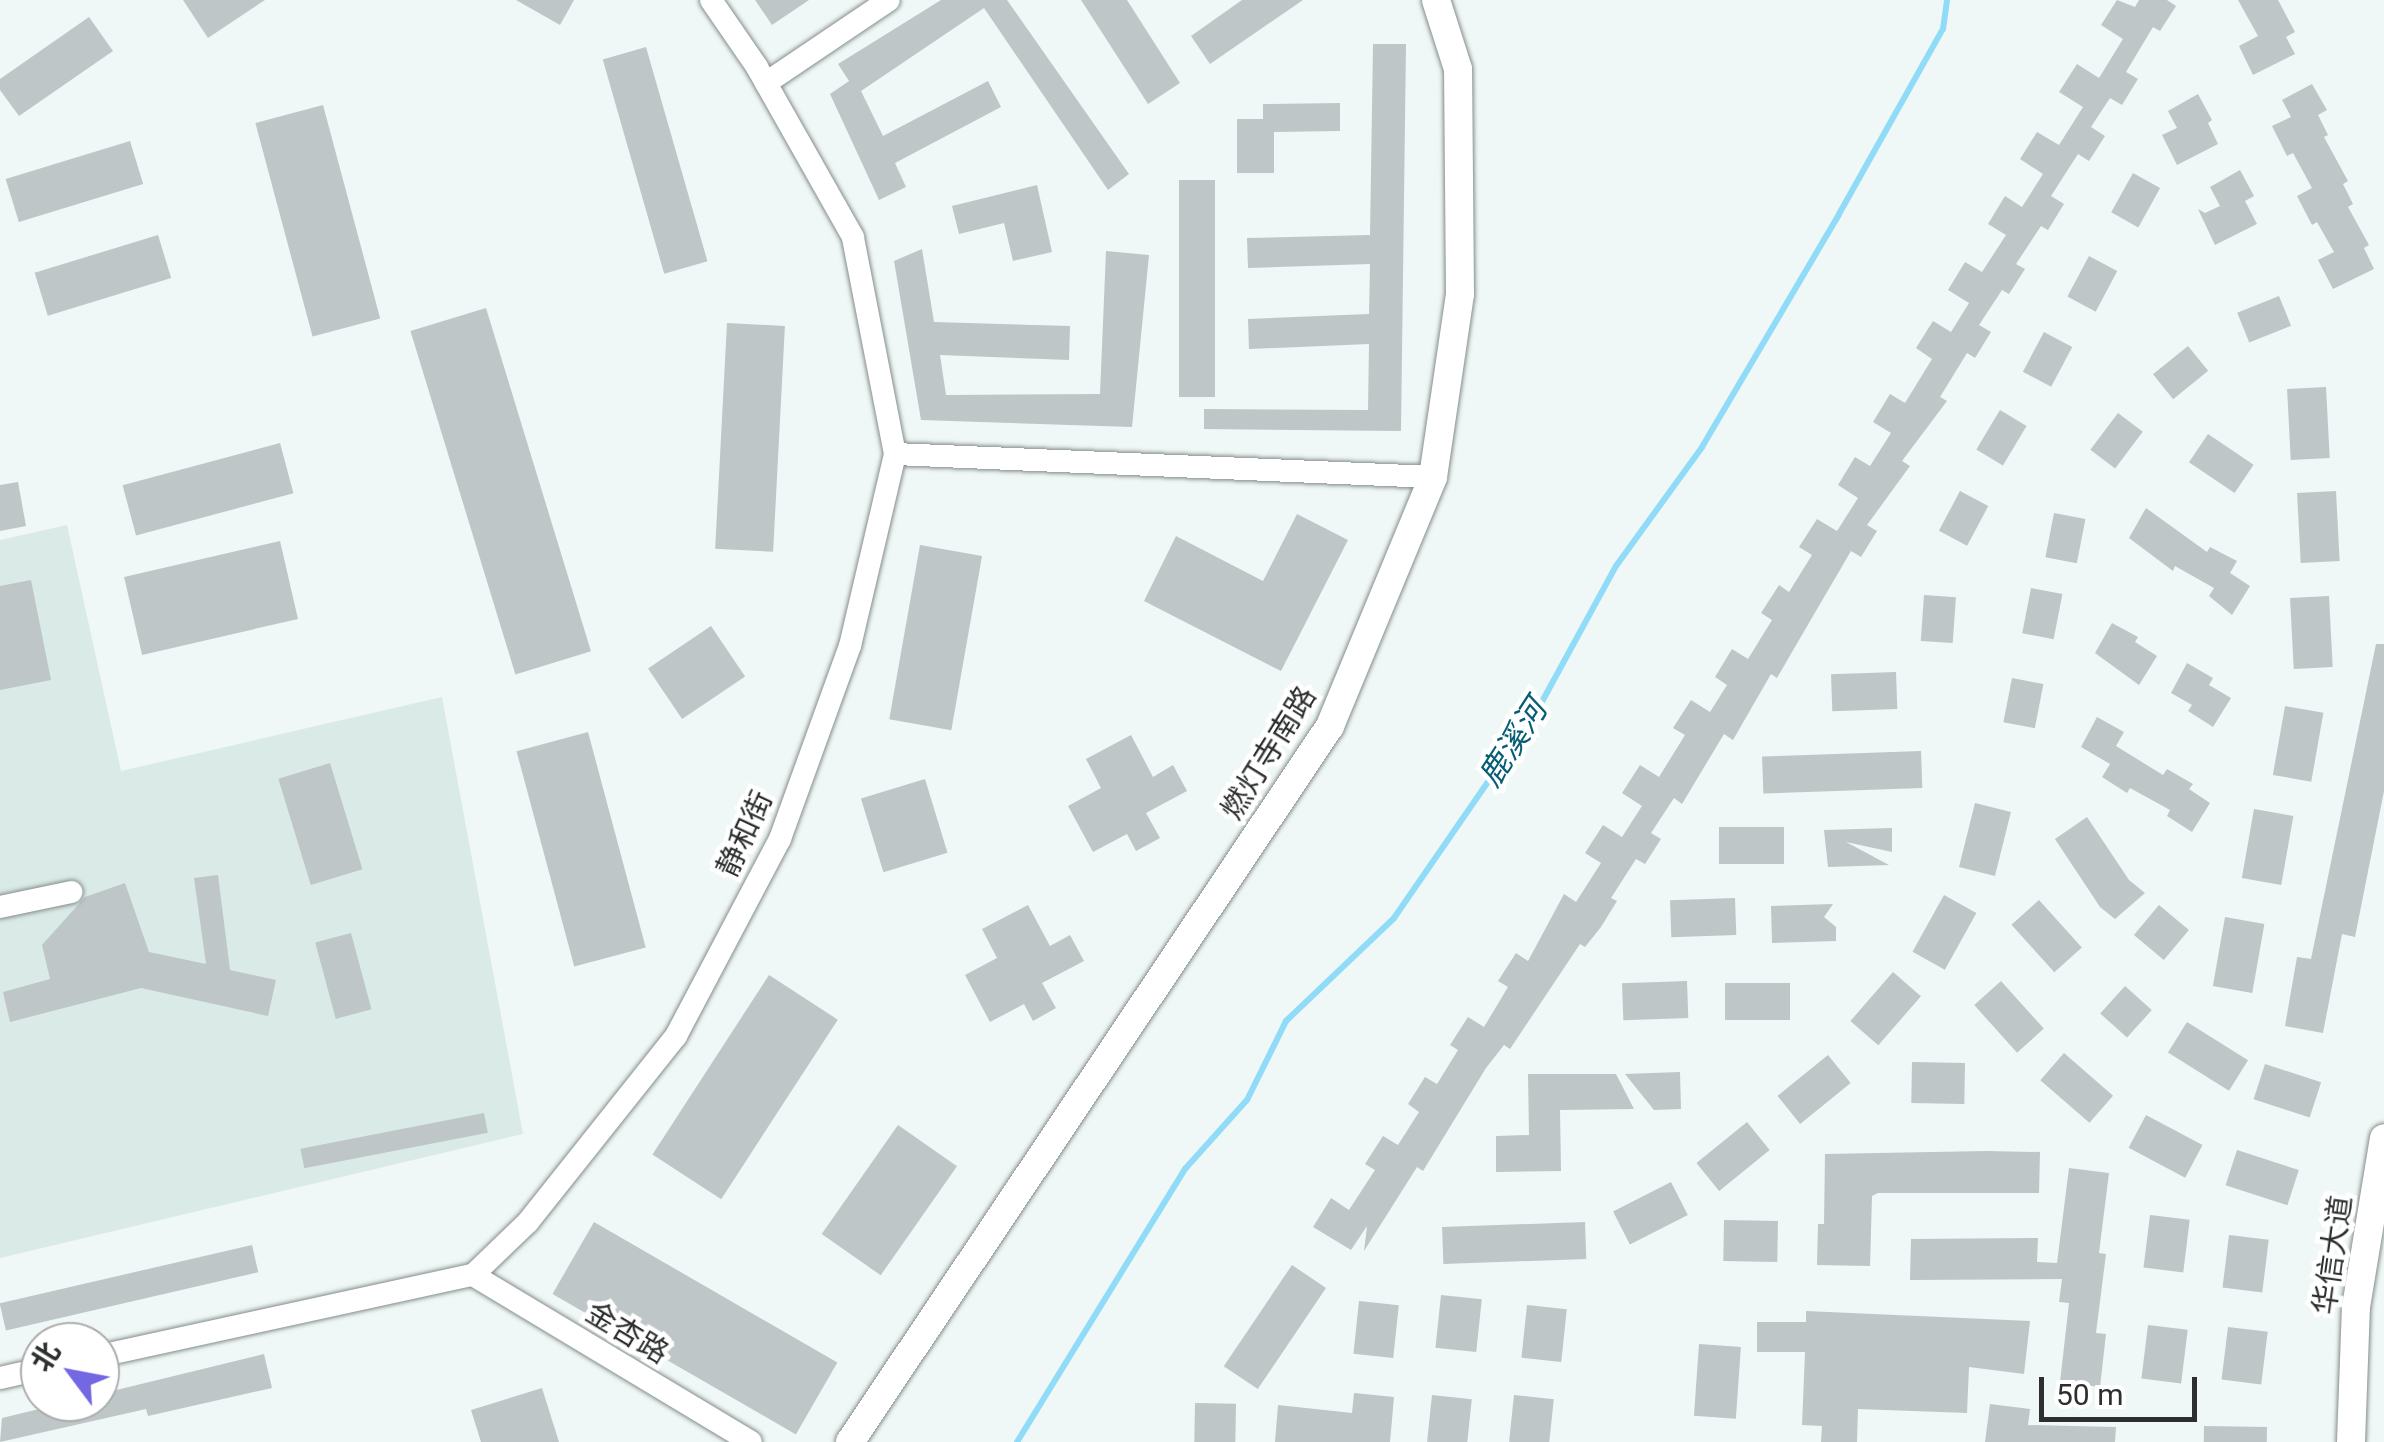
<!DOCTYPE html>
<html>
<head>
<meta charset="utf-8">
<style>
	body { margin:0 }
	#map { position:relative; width:2384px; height:1442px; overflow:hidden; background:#eff8f6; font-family:Roboto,"Noto Sans SC",sans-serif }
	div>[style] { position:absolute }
	.built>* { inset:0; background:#d9eae7 }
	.stream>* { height:6px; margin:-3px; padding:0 3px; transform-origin:3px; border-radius:3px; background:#90dbf7 }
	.building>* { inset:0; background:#bec6c7; transform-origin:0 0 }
	.roads { filter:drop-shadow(0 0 2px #858d8c) drop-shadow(0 0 2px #858d8c) }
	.minor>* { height:22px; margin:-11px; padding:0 11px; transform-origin:11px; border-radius:11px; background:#fff }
	.tertiary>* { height:28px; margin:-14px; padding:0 14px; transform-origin:14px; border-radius:14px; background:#fff }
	span { translate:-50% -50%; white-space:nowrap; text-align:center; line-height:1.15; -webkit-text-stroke:9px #fff; paint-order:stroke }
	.street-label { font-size:30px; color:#2c2f2e }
	.water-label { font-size:32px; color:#075d74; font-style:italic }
	.north { position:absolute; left:20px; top:1322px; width:100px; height:100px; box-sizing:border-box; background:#fff; border:2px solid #abacab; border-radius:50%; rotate:302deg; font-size:28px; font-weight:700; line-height:40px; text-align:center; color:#2c2f2e }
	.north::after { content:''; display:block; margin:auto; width:35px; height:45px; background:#7467e2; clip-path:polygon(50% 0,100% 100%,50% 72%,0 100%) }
	.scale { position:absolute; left:2039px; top:1377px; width:158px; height:45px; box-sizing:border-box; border:5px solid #2c2f2e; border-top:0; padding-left:12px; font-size:30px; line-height:35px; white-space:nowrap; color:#2c2f2e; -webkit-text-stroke:8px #fff; paint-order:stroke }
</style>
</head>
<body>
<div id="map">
	<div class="built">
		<i style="clip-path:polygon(67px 525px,121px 771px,442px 697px,523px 1134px,0 1258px,0 540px)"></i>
	</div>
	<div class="stream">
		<i style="left:1017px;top:1442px;width:321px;rotate:-58.4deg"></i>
		<i style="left:1185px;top:1169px;width:93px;rotate:-48.1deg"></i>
		<i style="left:1247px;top:1100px;width:88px;rotate:-63.7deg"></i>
		<i style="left:1286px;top:1021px;width:149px;rotate:-43.6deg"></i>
		<i style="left:1394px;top:918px;width:254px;rotate:-55.4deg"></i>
		<i style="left:1538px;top:709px;width:163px;rotate:-61.4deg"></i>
		<i style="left:1616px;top:566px;width:147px;rotate:-54.1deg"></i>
		<i style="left:1702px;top:447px;width:270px;rotate:-59.5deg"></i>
		<i style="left:1839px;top:214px;width:212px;rotate:-60.7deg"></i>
		<i style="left:1943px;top:29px;width:29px;rotate:-82deg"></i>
	</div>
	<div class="building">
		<i style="clip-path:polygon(183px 0,265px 0,208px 38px)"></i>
		<i style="clip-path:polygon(516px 0,574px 0,560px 25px)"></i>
		<i style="clip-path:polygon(755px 0,809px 0,772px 25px)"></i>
		<i style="clip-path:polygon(941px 0,1007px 0,1129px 174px,1108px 190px,984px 8px,861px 91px,883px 136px,988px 81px,1001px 107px,895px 163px,906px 187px,879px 200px,830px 94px,849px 81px,838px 64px)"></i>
		<i style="clip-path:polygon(1081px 0,1127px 0,1180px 83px,1148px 104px)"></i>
		<i style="clip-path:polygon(1242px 0,1303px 0,1210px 64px,1191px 36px)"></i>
		<i style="clip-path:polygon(2117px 0,2135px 7px,2139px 0,2167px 0,2176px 6px,2160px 31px,2153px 27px,2126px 72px,2138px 79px,2122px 105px,2110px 98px,2091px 127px,2105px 136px,2089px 161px,2078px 154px,2051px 196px,2064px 204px,2048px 230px,2041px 226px,2016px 264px,2025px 269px,2009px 294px,2002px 290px,1979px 325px,1991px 332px,1975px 358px,1967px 353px,1940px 397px,1947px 401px,1902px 461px,1910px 466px,1867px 525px,1877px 531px,1861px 557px,1851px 551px,1792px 652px,1777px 678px,1771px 674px,1733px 740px,1724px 734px,1682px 804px,1674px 798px,1651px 833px,1661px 839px,1645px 864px,1636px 859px,1611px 898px,1617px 901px,1601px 927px,1585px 947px,1580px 944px,1510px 1049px,1504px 1045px,1486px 1068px,1423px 1171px,1417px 1167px,1364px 1251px,1367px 1226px,1351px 1250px,1313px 1227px,1331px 1198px,1349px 1210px,1375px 1170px,1365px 1164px,1383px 1136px,1398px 1145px,1419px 1112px,1408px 1104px,1425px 1077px,1437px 1084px,1458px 1050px,1450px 1045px,1468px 1017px,1484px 1027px,1508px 987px,1498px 981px,1516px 953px,1528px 961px,1564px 894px,1576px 902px,1601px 863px,1585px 853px,1603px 825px,1622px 837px,1642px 806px,1622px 793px,1640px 765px,1659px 777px,1685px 735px,1673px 728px,1691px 700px,1710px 712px,1727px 685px,1715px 677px,1732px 649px,1748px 659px,1772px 620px,1761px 613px,1779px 585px,1789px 592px,1812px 555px,1799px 547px,1817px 519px,1837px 531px,1858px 498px,1838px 485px,1855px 457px,1870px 466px,1891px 433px,1873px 422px,1890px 394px,1905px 403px,1932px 359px,1916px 348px,1933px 321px,1951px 332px,1969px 303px,1948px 290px,1965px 262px,1982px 272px,2006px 235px,1988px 224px,2005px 196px,2022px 207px,2043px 174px,2020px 159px,2037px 132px,2059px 145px,2083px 107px,2059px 92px,2077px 64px,2099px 78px,2123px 39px,2101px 25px)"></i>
		<i style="clip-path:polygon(2238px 0,2278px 0,2295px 32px,2286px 37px,2295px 54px,2253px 75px,2239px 46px,2258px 36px)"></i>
		<i style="clip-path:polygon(89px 17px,113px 51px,19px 116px,0 90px,0 79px)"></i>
		<i style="clip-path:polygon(1373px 44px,1406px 44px,1401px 431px,1204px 429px,1204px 409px,1368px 410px,1369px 344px,1249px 349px,1248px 319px,1369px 314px,1370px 264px,1248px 268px,1247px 238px,1370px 235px)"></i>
		<i style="left:646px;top:47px;width:223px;height:45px;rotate:74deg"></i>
		<i style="clip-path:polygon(2312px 84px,2327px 110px,2318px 115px,2328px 135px,2324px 137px,2348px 181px,2343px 184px,2353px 204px,2348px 207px,2369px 245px,2364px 248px,2374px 269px,2333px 289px,2318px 260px,2334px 252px,2317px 222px,2312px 225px,2297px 196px,2312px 188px,2293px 153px,2287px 156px,2272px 126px,2291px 117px,2282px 100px)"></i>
		<i style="clip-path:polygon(2198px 94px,2212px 120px,2208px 123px,2218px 144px,2177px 165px,2162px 135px,2177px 128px,2168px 111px)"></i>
		<i style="clip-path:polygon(1340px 103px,1340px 131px,1274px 132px,1274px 173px,1237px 173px,1237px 119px,1263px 119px,1263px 104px)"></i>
		<i style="left:323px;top:105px;width:221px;height:70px;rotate:75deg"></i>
		<i style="left:130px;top:141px;width:45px;height:130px;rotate:73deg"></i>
		<i style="clip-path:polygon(2240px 170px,2254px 196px,2245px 201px,2257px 224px,2215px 245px,2198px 209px,2205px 213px,2220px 206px,2210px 187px)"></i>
		<i style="left:2133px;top:173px;width:31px;height:45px;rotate:29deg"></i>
		<i style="left:1179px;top:180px;width:36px;height:217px"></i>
		<i style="clip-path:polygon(1037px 185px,1052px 252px,1013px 261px,1004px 223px,959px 234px,952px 206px)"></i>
		<i style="left:158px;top:235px;width:45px;height:129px;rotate:73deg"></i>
		<i style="clip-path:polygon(922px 249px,934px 322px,1070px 326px,1069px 360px,940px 355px,946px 395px,1100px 394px,1106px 251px,1149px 255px,1132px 427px,921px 420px,894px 261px)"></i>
		<i style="left:2089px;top:256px;width:32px;height:46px;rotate:28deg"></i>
		<i style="left:2279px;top:296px;width:32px;height:45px;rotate:68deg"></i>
		<i style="left:486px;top:308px;width:359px;height:79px;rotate:73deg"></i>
		<i style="left:727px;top:323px;width:58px;height:226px;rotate:3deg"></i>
		<i style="left:2044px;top:332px;width:32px;height:45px;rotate:28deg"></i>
		<i style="left:2188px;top:346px;width:32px;height:45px;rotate:51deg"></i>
		<i style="left:2326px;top:387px;width:71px;height:39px;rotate:87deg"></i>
		<i style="left:2000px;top:410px;width:31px;height:46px;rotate:31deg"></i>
		<i style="left:2118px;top:413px;width:31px;height:46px;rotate:37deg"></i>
		<i style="left:2208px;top:434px;width:55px;height:34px;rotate:34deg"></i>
		<i style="left:280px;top:443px;width:52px;height:163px;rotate:75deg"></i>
		<i style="clip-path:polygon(18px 482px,26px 526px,0 531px,0 485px)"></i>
		<i style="left:1960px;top:491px;width:32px;height:45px;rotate:28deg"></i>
		<i style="left:2336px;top:491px;width:70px;height:39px;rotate:87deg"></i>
		<i style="clip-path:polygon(2146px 508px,2207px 552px,2210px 547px,2237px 561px,2230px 573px,2250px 586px,2232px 615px,2209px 596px,2214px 588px,2175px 566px,2173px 571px,2129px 538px)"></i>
		<i style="left:2054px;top:513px;width:32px;height:45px;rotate:11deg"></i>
		<i style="clip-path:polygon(1297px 514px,1348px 540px,1281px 671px,1144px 601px,1176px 536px,1263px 581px)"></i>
		<i style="left:280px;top:541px;width:80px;height:160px;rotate:77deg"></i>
		<i style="left:920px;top:545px;width:63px;height:177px;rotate:10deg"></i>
		<i style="clip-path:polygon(31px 580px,51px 680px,0 690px,0 586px)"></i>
		<i style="left:2031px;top:588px;width:32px;height:46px;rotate:11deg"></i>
		<i style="left:1924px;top:595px;width:32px;height:46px;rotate:4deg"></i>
		<i style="left:2329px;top:596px;width:71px;height:39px;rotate:87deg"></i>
		<i style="clip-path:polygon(2112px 623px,2138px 637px,2135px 642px,2157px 656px,2139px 685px,2095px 653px)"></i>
		<i style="left:711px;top:626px;width:61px;height:76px;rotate:56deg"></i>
		<i style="clip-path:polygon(2376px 644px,2384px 644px,2384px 791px,2355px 937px,2342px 934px,2323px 1033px,2285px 1026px,2297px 957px,2311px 959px)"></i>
		<i style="clip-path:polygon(2187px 663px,2213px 678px,2209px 685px,2231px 698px,2213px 727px,2188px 711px,2192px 705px,2171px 693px)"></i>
		<i style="left:1896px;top:672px;width:37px;height:65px;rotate:88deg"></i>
		<i style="left:2012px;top:678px;width:32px;height:45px;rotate:11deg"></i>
		<i style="left:2285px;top:706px;width:39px;height:70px;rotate:10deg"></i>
		<i style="clip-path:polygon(2097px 717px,2124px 732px,2116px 746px,2163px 775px,2167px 769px,2193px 784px,2189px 789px,2210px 803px,2192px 832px,2167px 816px,2170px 810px,2130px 788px,2127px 793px,2102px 777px,2110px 764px,2081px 747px)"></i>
		<i style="left:588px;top:732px;width:223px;height:74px;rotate:75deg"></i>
		<i style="clip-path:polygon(1131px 735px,1153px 777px,1173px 765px,1187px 791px,1146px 813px,1160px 838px,1136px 851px,1127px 834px,1093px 852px,1068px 806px,1101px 788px,1086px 759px)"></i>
		<i style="left:1921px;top:751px;width:37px;height:159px;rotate:88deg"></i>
		<i style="left:330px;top:763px;width:111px;height:54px;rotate:73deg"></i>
		<i style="left:925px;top:779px;width:77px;height:67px;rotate:73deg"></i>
		<i style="left:1975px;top:803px;width:37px;height:66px;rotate:14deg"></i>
		<i style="left:2254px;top:809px;width:40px;height:70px;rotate:10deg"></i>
		<i style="clip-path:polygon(2087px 817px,2129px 880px,2145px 893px,2115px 919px,2100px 907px,2055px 839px)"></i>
		<i style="left:1784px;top:827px;width:37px;height:65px;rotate:90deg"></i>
		<i style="clip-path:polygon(1892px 828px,1892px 852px,1846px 842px,1889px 865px,1828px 867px,1824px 830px)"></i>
		<i style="clip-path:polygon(218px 875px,230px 970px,276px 980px,268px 1016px,141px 988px,10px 1022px,3px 992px,50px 979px,42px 945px,85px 897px,125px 883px,149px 952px,206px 964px,194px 878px)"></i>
		<i style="left:1944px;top:895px;width:37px;height:65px;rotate:29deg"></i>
		<i style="left:1735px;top:898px;width:37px;height:65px;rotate:88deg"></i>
		<i style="left:2039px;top:900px;width:64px;height:37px;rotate:48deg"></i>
		<i style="clip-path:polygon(1833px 904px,1824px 917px,1836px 927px,1836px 941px,1772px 943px,1771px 906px)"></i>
		<i style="clip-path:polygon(1028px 905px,1050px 946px,1070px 935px,1084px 961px,1042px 983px,1056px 1008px,1033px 1021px,1024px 1004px,990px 1022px,965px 975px,997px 958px,982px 929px)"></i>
		<i style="left:2159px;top:905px;width:39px;height:39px;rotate:40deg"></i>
		<i style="left:2225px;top:917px;width:40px;height:70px;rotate:10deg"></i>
		<i style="left:351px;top:933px;width:79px;height:37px;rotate:75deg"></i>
		<i style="left:1893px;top:972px;width:37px;height:65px;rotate:41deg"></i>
		<i style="left:769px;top:975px;width:82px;height:214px;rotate:33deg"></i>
		<i style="left:1687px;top:981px;width:37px;height:65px;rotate:88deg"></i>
		<i style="left:2001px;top:981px;width:64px;height:36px;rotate:48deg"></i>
		<i style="left:1790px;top:983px;width:37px;height:65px;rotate:90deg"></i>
		<i style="left:2125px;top:986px;width:36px;height:37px;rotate:42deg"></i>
		<i style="left:2187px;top:1022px;width:72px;height:36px;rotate:32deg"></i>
		<i style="left:2064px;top:1053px;width:65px;height:36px;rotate:41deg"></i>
		<i style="left:1828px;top:1055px;width:36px;height:65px;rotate:51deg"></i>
		<i style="left:1912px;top:1062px;width:53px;height:41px;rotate:1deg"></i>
		<i style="left:2265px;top:1064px;width:59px;height:37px;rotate:18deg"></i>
		<i style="clip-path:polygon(1680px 1072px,1681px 1109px,1654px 1110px,1625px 1074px)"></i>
		<i style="clip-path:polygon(1528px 1074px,1616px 1074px,1634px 1109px,1560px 1110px,1561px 1171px,1496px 1172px,1496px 1136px,1529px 1135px)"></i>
		<i style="left:484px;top:1113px;width:20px;height:187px;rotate:79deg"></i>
		<i style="left:2146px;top:1115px;width:64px;height:37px;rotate:28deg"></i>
		<i style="left:1747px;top:1122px;width:36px;height:65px;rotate:51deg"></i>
		<i style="left:898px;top:1125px;width:72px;height:133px;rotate:35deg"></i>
		<i style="left:2237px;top:1150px;width:65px;height:37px;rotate:18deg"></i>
		<i style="clip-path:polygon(1986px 1151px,2040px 1152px,2039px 1193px,1878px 1193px,1872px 1196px,1870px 1266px,1817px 1265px,1818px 1224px,1824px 1224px,1825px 1154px)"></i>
		<i style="clip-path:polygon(2069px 1168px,2109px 1173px,2099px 1253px,2106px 1254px,2096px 1333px,2106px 1334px,2100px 1387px,2060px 1382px,2069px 1303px,2059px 1302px,2062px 1279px,1910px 1280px,1911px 1239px,2038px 1238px,2037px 1262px,2057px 1263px)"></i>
		<i style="left:1671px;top:1182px;width:37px;height:65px;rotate:63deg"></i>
		<i style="left:2150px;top:1215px;width:40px;height:53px;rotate:7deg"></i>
		<i style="left:1724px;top:1220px;width:54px;height:41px;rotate:1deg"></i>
		<i style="left:594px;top:1222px;width:281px;height:83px;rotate:30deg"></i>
		<i style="left:1585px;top:1222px;width:37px;height:143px;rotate:88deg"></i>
		<i style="left:2229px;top:1235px;width:40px;height:53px;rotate:7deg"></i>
		<i style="left:252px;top:1245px;width:28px;height:259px;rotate:77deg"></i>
		<i style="left:1292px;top:1265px;width:41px;height:122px;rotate:34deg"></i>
		<i style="left:1441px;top:1295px;width:41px;height:53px;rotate:6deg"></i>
		<i style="left:1359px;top:1301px;width:40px;height:53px;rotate:6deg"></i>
		<i style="left:1527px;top:1305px;width:40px;height:53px;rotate:6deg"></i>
		<i style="clip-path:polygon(1806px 1311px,2030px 1321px,2024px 1374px,1969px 1367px,1967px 1413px,1858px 1409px,1857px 1442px,1821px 1442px,1822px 1426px,1802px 1425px,1805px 1352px,1757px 1352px,1757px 1322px,1806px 1322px)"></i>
		<i style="left:2148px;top:1325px;width:40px;height:54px;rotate:7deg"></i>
		<i style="left:2228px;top:1327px;width:40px;height:53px;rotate:7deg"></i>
		<i style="left:1699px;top:1344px;width:42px;height:72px;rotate:4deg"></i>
		<i style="clip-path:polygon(264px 1354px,272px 1388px,148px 1416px,146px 1409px,0 1442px,2px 1418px,68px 1402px,100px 1402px,100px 1394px)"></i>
		<i style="clip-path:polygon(542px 1388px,559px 1442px,481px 1442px,471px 1410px)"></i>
		<i style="clip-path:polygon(1354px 1393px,1394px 1397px,1390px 1442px,1275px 1442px,1278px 1405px,1352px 1413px)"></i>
		<i style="left:1432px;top:1395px;width:40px;height:47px;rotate:6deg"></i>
		<i style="left:1514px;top:1395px;width:40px;height:47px;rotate:6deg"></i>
		<i style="left:1195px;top:1403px;width:41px;height:39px;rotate:1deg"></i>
		<i style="clip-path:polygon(1990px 1404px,2030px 1409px,2028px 1425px,2116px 1427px,2115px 1442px,1985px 1442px)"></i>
		<i style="left:2204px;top:1426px;width:63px;height:16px;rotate:1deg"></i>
	</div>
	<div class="roads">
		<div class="minor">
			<i style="left:766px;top:83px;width:148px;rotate:-34deg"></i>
			<i style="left:895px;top:454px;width:538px;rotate:2.45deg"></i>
			<i style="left:0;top:907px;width:73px;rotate:-11.9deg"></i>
			<i style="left:473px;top:1275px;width:324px;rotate:31deg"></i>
			<i style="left:100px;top:1356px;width:382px;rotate:-12.3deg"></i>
			<i style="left:473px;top:1275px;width:76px;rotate:-43.9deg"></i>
			<i style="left:528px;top:1222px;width:238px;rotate:-51.5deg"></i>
			<i style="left:676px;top:1036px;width:223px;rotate:-62.2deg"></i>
			<i style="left:780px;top:839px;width:205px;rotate:-70.1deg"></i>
			<i style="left:850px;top:646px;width:197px;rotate:-76.8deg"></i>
			<i style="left:895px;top:454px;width:221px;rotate:-101deg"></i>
			<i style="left:853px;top:237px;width:195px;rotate:-119.5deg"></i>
			<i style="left:757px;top:67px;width:81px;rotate:-124.5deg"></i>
			<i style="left:0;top:1378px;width:41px;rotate:-12.7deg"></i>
		</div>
		<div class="tertiary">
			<i style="left:850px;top:1442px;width:862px;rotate:-56.16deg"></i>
			<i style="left:1330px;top:726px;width:269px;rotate:-67.5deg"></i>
			<i style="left:1433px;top:477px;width:185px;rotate:-81.6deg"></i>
			<i style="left:1460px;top:294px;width:225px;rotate:-90.5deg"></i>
			<i style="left:1458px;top:69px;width:72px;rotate:-107.7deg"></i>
			<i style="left:2351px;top:1442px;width:135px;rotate:-87.9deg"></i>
			<i style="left:2356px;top:1307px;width:171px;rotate:-80.6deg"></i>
		</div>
	</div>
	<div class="street-label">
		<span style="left:1269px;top:753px;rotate:-58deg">燃灯寺南路</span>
		<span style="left:745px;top:834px;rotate:-65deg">静和街</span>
		<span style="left:2333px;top:1255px;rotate:-82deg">华信大道</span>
		<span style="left:627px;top:1333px;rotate:31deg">金杏路</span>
	</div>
	<div class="water-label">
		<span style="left:1513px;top:743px;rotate:-57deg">鹿溪河</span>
	</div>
	<div class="north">北</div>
	<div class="scale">50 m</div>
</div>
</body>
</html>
